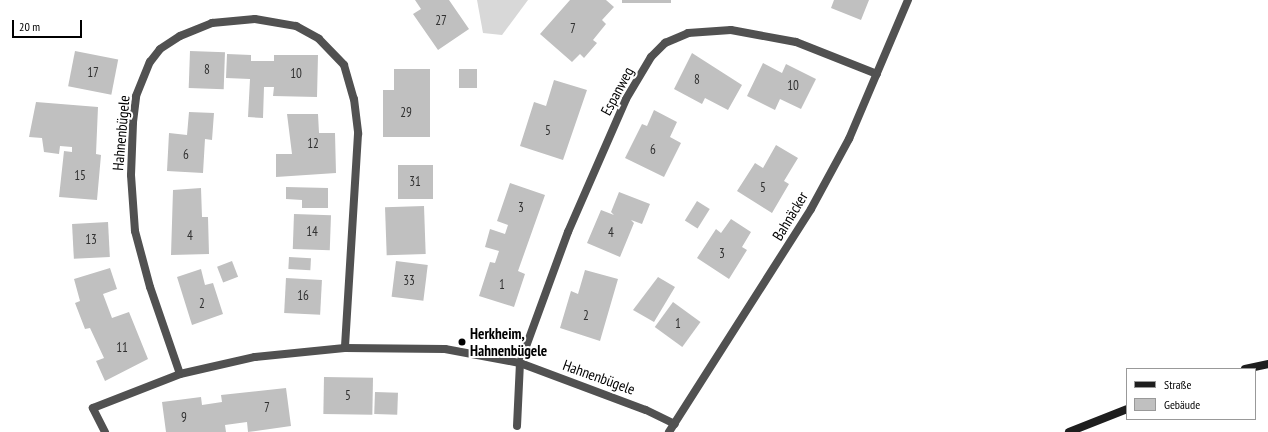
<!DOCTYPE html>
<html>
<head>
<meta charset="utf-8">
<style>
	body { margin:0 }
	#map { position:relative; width:1268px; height:432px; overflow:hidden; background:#fff; font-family:"PT Sans Narrow",sans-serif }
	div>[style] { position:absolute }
	.green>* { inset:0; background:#d8d8d8 }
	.building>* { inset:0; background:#c0c0c0; transform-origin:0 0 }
	.lane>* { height:8px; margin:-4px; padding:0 4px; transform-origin:4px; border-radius:4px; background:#515151 }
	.street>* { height:8px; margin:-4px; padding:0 4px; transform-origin:4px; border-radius:4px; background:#515151 }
	.secondary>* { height:8px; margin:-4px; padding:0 4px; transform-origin:4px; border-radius:4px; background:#1e1e1e }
	.dots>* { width:11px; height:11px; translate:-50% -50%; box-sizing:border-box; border:2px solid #fff; border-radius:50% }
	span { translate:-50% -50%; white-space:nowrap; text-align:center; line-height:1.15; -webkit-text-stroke:4px #fff; paint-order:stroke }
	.number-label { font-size:13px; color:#303030 }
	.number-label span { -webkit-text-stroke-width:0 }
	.street-label { font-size:15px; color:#000 }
	.poi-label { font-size:15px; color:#000; font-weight:700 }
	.left { translate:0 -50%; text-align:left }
	.legend { position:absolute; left:1126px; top:368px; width:130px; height:52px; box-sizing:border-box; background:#fff; border:1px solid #999; margin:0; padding:5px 7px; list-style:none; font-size:12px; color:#000 }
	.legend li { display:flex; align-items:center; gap:8px; height:20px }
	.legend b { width:20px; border:1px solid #999 }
	.scale { position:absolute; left:12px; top:20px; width:70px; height:18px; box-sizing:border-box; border:2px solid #000; border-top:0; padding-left:5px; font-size:12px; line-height:14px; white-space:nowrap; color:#000; -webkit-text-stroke:3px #fff; paint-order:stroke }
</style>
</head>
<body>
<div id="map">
	<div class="green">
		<i style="clip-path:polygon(477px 0,528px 0,502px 35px,483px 33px)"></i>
	</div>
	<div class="building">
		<i style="clip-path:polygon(415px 0,449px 0,469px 29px,438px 50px,413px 14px,421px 9px)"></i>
		<i style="clip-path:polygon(570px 0,606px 0,614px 7px,602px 20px,606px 24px,593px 40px,597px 43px,584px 58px,580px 54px,572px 62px,540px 34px)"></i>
		<i style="left:622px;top:0;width:49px;height:3px"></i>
		<i style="clip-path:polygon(834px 0,869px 0,861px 20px,831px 8px)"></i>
		<i style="left:75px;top:51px;width:44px;height:36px;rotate:11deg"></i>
		<i style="left:190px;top:51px;width:35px;height:37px;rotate:2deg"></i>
		<i style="clip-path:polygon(692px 53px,742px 85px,728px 110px,705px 98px,702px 104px,674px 89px)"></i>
		<i style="clip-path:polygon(227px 54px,251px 55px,251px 61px,274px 61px,274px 55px,318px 55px,317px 97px,273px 96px,274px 87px,264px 87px,263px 118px,248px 117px,250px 79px,226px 78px)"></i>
		<i style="clip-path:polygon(763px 63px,782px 73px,786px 64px,816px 79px,801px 109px,780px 99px,775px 110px,747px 96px)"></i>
		<i style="clip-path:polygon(394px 69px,430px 69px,430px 137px,383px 137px,383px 90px,394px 90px)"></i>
		<i style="left:459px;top:69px;width:18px;height:19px"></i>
		<i style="clip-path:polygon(554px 80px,587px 90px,563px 160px,520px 146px,534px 102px,546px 106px)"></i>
		<i style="clip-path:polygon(36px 102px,98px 107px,96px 154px,101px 155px,97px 200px,59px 197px,64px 151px,72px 152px,72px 147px,60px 146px,59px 154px,44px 152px,42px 138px,29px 137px)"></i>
		<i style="clip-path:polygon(654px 110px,677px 122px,670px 137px,681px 143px,664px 177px,625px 158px,642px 124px,647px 126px)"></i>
		<i style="clip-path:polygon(189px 112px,214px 113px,212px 140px,205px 139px,203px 173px,167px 171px,169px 133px,187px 135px)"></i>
		<i style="clip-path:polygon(287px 114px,318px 114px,319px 133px,335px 133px,336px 173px,276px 177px,276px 154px,292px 154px)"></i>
		<i style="clip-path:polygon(776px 145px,798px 158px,784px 181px,789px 184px,772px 213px,737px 191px,755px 163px,763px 168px)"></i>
		<i style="left:398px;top:165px;width:35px;height:34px"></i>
		<i style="clip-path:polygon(510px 183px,545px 195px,518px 271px,525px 274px,514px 307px,479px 296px,490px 262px,495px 263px,499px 251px,485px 247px,490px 229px,505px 234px,508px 225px,497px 221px)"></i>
		<i style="clip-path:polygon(286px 187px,328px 188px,328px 208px,302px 208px,302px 200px,286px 199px)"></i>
		<i style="clip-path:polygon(201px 188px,202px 217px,208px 217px,209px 254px,171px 255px,173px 190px)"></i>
		<i style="clip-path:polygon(619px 192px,650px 204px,642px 224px,631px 220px,634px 223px,620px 257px,587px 243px,601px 210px,614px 215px,611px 212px)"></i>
		<i style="left:697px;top:201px;width:15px;height:23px;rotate:32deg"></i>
		<i style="left:424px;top:206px;width:48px;height:39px;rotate:88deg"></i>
		<i style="left:294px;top:214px;width:37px;height:35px;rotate:2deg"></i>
		<i style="clip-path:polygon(731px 219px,751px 232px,742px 247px,747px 250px,729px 279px,697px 258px,716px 229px,721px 233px)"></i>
		<i style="left:108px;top:222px;width:35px;height:36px;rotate:87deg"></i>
		<i style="left:289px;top:257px;width:22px;height:12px;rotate:3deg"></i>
		<i style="left:232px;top:261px;width:17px;height:16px;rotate:69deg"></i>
		<i style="left:396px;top:261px;width:32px;height:36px;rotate:7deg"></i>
		<i style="clip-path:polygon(110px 268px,117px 289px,103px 294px,112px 318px,129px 312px,148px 359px,105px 381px,96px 361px,104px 358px,90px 328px,85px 329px,75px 303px,80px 301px,74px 279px)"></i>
		<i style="clip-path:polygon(201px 269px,205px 285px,213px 283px,223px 314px,192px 325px,177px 277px)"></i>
		<i style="clip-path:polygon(585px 270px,618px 279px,600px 341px,560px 328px,571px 291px,578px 294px)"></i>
		<i style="clip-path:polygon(658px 277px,675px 287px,654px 322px,633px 310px)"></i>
		<i style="left:286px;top:278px;width:36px;height:35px;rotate:3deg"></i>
		<i style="left:673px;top:302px;width:34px;height:31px;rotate:36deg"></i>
		<i style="left:324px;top:377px;width:49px;height:37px;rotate:1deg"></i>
		<i style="clip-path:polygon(286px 388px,291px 426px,248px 432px,247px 422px,225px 425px,226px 432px,166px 432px,162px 402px,201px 397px,202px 405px,222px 402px,221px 395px)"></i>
		<i style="left:375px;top:392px;width:23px;height:22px;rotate:2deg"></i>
	</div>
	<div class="lane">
		<i style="left:517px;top:426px;width:63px;rotate:-87.3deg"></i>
	</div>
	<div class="street">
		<i style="left:520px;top:363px;width:140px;rotate:-69.9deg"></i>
		<i style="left:568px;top:232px;width:145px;rotate:-66.4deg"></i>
		<i style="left:626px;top:99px;width:49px;rotate:-59.2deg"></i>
		<i style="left:651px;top:57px;width:20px;rotate:-45deg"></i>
		<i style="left:665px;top:43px;width:25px;rotate:-23deg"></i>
		<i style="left:688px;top:33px;width:43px;rotate:-4deg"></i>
		<i style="left:731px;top:30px;width:66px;rotate:10.5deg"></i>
		<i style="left:796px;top:42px;width:87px;rotate:21.6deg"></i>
		<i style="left:180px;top:374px;width:92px;rotate:-109deg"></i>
		<i style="left:150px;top:287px;width:58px;rotate:-105deg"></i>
		<i style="left:135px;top:231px;width:56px;rotate:-94.1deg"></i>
		<i style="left:131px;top:175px;width:53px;rotate:-87.8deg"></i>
		<i style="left:133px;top:122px;width:26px;rotate:-83deg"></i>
		<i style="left:136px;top:96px;width:37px;rotate:-68deg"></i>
		<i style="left:150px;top:62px;width:16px;rotate:-52deg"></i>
		<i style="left:160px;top:49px;width:24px;rotate:-33deg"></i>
		<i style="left:180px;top:36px;width:35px;rotate:-22deg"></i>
		<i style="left:212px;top:23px;width:43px;rotate:-5.3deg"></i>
		<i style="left:255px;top:19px;width:42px;rotate:9.7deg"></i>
		<i style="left:296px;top:26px;width:26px;rotate:29deg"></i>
		<i style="left:319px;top:39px;width:36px;rotate:46deg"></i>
		<i style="left:344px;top:65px;width:35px;rotate:74deg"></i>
		<i style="left:354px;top:99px;width:35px;rotate:83deg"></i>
		<i style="left:358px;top:134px;width:214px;rotate:93.5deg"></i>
		<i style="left:105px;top:432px;width:27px;rotate:-117deg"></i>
		<i style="left:93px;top:408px;width:93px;rotate:-21.3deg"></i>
		<i style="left:180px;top:374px;width:77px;rotate:-12.8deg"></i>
		<i style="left:255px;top:357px;width:90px;rotate:-5.7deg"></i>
		<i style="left:345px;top:348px;width:100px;rotate:0.6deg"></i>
		<i style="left:445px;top:349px;width:76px;rotate:10.6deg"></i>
		<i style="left:520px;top:363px;width:134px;rotate:20.5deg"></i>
		<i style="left:646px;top:410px;width:32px;rotate:26deg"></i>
		<i style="left:669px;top:432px;width:264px;rotate:-57.5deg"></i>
		<i style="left:811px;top:209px;width:80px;rotate:-61.5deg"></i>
		<i style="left:849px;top:139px;width:151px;rotate:-67deg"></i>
	</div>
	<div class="secondary">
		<i style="left:1245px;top:369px;width:24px;rotate:-12deg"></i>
		<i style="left:1069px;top:432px;width:62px;rotate:-21.6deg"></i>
	</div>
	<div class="dots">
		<i style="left:462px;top:342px;background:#000"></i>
	</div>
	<div class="number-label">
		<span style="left:441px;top:21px">27</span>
		<span style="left:573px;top:29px">7</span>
		<span style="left:207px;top:70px">8</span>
		<span style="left:93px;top:73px">17</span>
		<span style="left:296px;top:74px">10</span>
		<span style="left:697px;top:80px">8</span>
		<span style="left:793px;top:86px">10</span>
		<span style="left:406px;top:113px">29</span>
		<span style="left:548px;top:131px">5</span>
		<span style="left:313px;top:144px">12</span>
		<span style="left:653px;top:150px">6</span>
		<span style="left:186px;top:155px">6</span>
		<span style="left:80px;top:176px">15</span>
		<span style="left:415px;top:182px">31</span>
		<span style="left:763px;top:188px">5</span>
		<span style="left:521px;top:208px">3</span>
		<span style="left:312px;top:232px">14</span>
		<span style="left:611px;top:233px">4</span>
		<span style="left:190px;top:236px">4</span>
		<span style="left:91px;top:240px">13</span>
		<span style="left:722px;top:254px">3</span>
		<span style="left:409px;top:281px">33</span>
		<span style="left:502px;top:285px">1</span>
		<span style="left:303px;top:296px">16</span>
		<span style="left:202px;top:304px">2</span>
		<span style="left:586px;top:316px">2</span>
		<span style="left:678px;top:324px">1</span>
		<span style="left:122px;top:348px">11</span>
		<span style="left:348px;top:396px">5</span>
		<span style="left:267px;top:408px">7</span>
		<span style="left:184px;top:418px">9</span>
	</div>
	<div class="street-label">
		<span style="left:617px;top:91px;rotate:-62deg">Espanweg</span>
		<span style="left:121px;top:133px;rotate:-85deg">Hahnenbügele</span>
		<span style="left:790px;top:216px;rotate:-59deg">Bahnäcker</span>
		<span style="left:599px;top:377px;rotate:20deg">Hahnenbügele</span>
	</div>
	<div class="poi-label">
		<span class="left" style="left:470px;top:342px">Herkheim,<br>Hahnenbügele</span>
	</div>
	<ul class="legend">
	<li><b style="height:5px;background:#1e1e1e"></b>Straße</li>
	<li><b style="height:11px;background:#c0c0c0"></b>Gebäude</li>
	</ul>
	<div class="scale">20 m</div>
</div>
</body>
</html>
